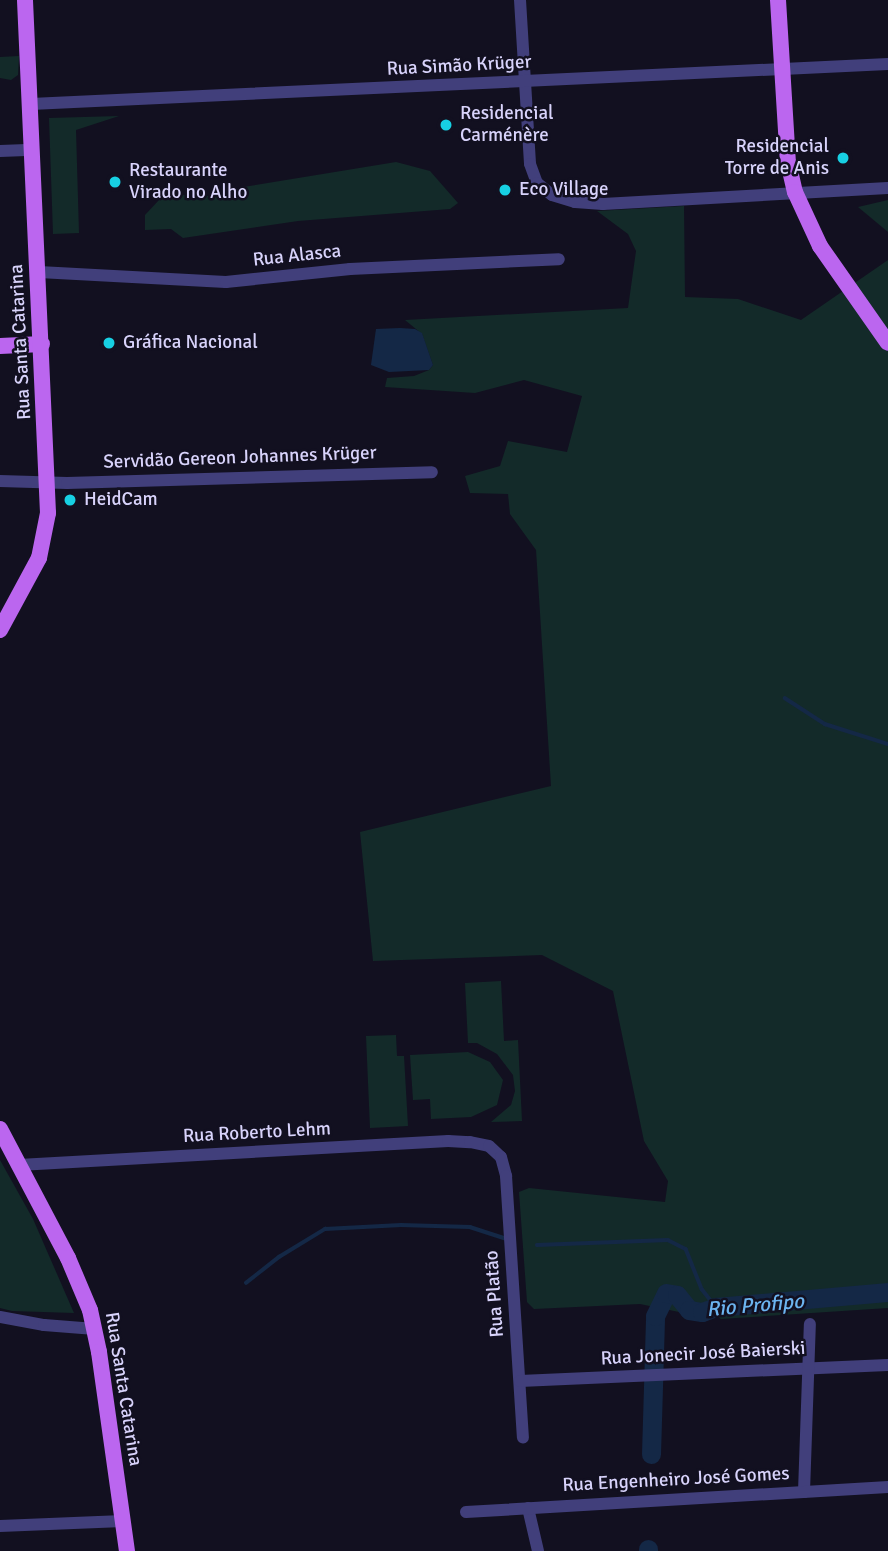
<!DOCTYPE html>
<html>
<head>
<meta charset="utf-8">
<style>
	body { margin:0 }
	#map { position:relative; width:888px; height:1551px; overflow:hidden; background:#121020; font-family:Signika,sans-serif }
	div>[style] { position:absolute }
	.green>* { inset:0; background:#132a29 }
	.water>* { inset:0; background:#142846 }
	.stream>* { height:3.5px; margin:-1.75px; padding:0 1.75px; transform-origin:1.75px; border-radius:1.75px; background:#142846 }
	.river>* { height:19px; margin:-9.5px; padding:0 9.5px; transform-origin:9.5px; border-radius:9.5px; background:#142846 }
	.minor>* { height:12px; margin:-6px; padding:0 6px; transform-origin:6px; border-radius:6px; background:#413f7b }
	.major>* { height:16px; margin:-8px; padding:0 8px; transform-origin:8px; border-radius:8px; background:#bb66ef }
	.dots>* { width:19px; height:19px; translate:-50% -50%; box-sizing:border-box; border:4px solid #121020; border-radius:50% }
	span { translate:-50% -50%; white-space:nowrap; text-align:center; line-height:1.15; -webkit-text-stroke:5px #121020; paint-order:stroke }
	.street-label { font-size:19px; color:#d8d3fb }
	.poi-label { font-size:19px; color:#d8d3fb }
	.left { translate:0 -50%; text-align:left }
	.right { translate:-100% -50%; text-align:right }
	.water-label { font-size:21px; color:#6cb4f0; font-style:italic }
</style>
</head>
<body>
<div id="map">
	<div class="green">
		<i style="clip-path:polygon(19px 56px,18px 75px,11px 80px,0 78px,0 57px)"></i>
		<i style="clip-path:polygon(119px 116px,76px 130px,79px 233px,53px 234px,49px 118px)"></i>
		<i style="clip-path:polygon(396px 162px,430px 171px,458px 203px,450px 209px,298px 221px,183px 238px,171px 229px,145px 230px,145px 215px,159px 200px,182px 195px,211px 196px,231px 189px)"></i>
		<i style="clip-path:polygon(888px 200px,888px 232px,858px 207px)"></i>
		<i style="clip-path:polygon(684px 206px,685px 297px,738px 299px,801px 320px,888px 260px,888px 1308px,721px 1319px,696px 1303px,679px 1312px,640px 1304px,534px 1309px,527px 1302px,519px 1192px,529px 1188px,665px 1202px,668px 1181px,644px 1141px,613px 991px,542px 955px,373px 961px,360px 832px,551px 786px,536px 550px,510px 514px,508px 494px,470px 493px,465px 476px,500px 466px,508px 441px,567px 452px,582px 396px,524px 380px,475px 393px,385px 387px,387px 378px,414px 376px,429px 370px,433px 365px,422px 334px,405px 320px,628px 308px,636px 251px,628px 234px,597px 211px)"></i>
		<i style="clip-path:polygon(501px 981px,504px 1041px,518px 1040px,522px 1121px,491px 1122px,511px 1105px,515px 1091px,513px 1075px,497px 1054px,477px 1043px,468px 1043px,465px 983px)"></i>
		<i style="clip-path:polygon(396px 1035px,397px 1056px,404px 1056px,408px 1126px,370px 1128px,366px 1036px)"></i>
		<i style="clip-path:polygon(468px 1052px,490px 1062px,503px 1080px,497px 1105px,471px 1117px,431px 1119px,430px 1099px,413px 1100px,410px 1055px)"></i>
		<i style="clip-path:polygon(0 1160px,33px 1219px,74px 1313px,12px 1311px,0 1308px)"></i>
	</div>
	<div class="water">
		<i style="clip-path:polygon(400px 328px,415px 329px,422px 333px,433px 365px,429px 370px,389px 372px,371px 365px,376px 329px)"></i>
	</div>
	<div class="stream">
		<i style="left:785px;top:698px;width:48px;rotate:33deg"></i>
		<i style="left:825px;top:724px;width:66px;rotate:17.6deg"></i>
		<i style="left:537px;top:1245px;width:131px;rotate:-2.2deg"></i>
		<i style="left:668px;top:1240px;width:20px;rotate:27deg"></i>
		<i style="left:686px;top:1249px;width:43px;rotate:68.2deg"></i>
		<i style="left:702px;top:1289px;width:23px;rotate:52deg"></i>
		<i style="left:246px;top:1283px;width:42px;rotate:-38.2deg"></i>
		<i style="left:279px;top:1257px;width:54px;rotate:-31.3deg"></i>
		<i style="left:325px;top:1229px;width:76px;rotate:-3deg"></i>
		<i style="left:401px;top:1225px;width:69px;rotate:1.7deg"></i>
		<i style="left:470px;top:1227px;width:36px;rotate:18deg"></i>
	</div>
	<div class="river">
		<i style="left:651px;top:1454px;width:138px;rotate:-88.3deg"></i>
		<i style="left:655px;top:1316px;width:25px;rotate:-64deg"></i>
		<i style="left:666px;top:1293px;width:11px;rotate:10deg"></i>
		<i style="left:677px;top:1295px;width:19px;rotate:51deg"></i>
		<i style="left:689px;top:1310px;width:13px;rotate:9deg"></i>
		<i style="left:702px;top:1312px;width:15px;rotate:-20deg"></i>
		<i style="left:716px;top:1307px;width:173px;rotate:-5deg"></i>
		<i style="left:648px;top:1549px;width:2px;rotate:90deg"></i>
	</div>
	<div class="minor">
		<i style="left:520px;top:0;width:164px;rotate:86.5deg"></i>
		<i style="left:530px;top:164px;width:20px;rotate:70deg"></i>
		<i style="left:537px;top:183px;width:19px;rotate:39deg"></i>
		<i style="left:552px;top:195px;width:24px;rotate:17deg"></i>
		<i style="left:575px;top:202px;width:28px;rotate:4deg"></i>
		<i style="left:603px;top:204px;width:285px;rotate:-3.2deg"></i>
		<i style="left:31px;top:104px;width:858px;rotate:-2.67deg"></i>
		<i style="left:0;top:151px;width:33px;rotate:-2deg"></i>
		<i style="left:39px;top:272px;width:187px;rotate:3.1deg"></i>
		<i style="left:226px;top:282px;width:125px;rotate:-6deg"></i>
		<i style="left:350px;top:269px;width:209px;rotate:-2.7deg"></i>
		<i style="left:0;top:481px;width:67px;rotate:1.7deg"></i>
		<i style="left:67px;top:483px;width:365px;rotate:-1.7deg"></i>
		<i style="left:19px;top:1165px;width:430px;rotate:-3.2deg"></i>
		<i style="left:448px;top:1141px;width:22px;rotate:3deg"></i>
		<i style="left:470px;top:1142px;width:19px;rotate:12deg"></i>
		<i style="left:489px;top:1146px;width:16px;rotate:43deg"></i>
		<i style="left:501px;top:1157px;width:20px;rotate:75deg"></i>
		<i style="left:506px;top:1176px;width:262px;rotate:86.3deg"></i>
		<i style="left:0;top:1317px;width:45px;rotate:10.3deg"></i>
		<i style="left:44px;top:1325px;width:51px;rotate:4.5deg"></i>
		<i style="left:520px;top:1381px;width:368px;rotate:-2.5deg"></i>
		<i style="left:804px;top:1492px;width:168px;rotate:-88deg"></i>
		<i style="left:528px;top:1508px;width:44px;rotate:76.9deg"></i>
		<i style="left:466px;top:1512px;width:423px;rotate:-3.4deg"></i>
		<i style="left:0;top:1526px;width:123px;rotate:-2.3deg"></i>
	</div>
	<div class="major">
		<i style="left:778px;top:0;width:162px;rotate:86.5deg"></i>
		<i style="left:788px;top:162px;width:31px;rotate:77deg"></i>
		<i style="left:795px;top:192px;width:60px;rotate:65.2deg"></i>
		<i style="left:820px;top:246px;width:118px;rotate:55deg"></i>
		<i style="left:0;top:346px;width:42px;rotate:-2.7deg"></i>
		<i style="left:0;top:630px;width:82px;rotate:-61.6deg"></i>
		<i style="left:39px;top:558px;width:46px;rotate:-78.7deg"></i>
		<i style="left:48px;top:513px;width:514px;rotate:-92.57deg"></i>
		<i style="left:0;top:1129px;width:146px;rotate:62.2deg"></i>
		<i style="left:68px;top:1258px;width:56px;rotate:67.1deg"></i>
		<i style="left:90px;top:1310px;width:43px;rotate:77.9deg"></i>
		<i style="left:99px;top:1352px;width:201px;rotate:82deg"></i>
	</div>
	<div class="dots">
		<i style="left:446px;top:125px;background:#17d0e3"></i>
		<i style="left:843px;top:158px;background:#17d0e3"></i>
		<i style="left:115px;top:182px;background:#17d0e3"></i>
		<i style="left:505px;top:190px;background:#17d0e3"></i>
		<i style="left:109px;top:343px;background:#17d0e3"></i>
		<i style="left:70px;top:500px;background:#17d0e3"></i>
	</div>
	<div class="street-label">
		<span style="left:459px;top:66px;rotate:-3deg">Rua Simão Krüger</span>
		<span style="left:297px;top:256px;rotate:-6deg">Rua Alasca</span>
		<span style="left:21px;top:342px;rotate:-93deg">Rua Santa Catarina</span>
		<span style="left:240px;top:458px;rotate:-2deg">Servidão Gereon Johannes Krüger</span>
		<span style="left:257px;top:1133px;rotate:-3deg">Rua Roberto Lehm</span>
		<span style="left:495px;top:1294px;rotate:-94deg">Rua Platão</span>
		<span style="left:703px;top:1354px;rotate:-3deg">Rua Jonecir José Baierski</span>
		<span style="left:123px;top:1389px;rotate:81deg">Rua Santa Catarina</span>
		<span style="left:676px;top:1480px;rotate:-3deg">Rua Engenheiro José Gomes</span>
	</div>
	<div class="poi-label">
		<span class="left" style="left:460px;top:125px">Residencial<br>Carménère</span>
		<span class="right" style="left:829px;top:158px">Residencial<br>Torre de Anis</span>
		<span class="left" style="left:129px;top:182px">Restaurante<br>Virado no Alho</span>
		<span class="left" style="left:519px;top:190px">Eco Village</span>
		<span class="left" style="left:123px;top:343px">Gráfica Nacional</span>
		<span class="left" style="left:84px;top:500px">HeidCam</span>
	</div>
	<div class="water-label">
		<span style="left:755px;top:1305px;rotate:-5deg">Rio Profipo</span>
	</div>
</div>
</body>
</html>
